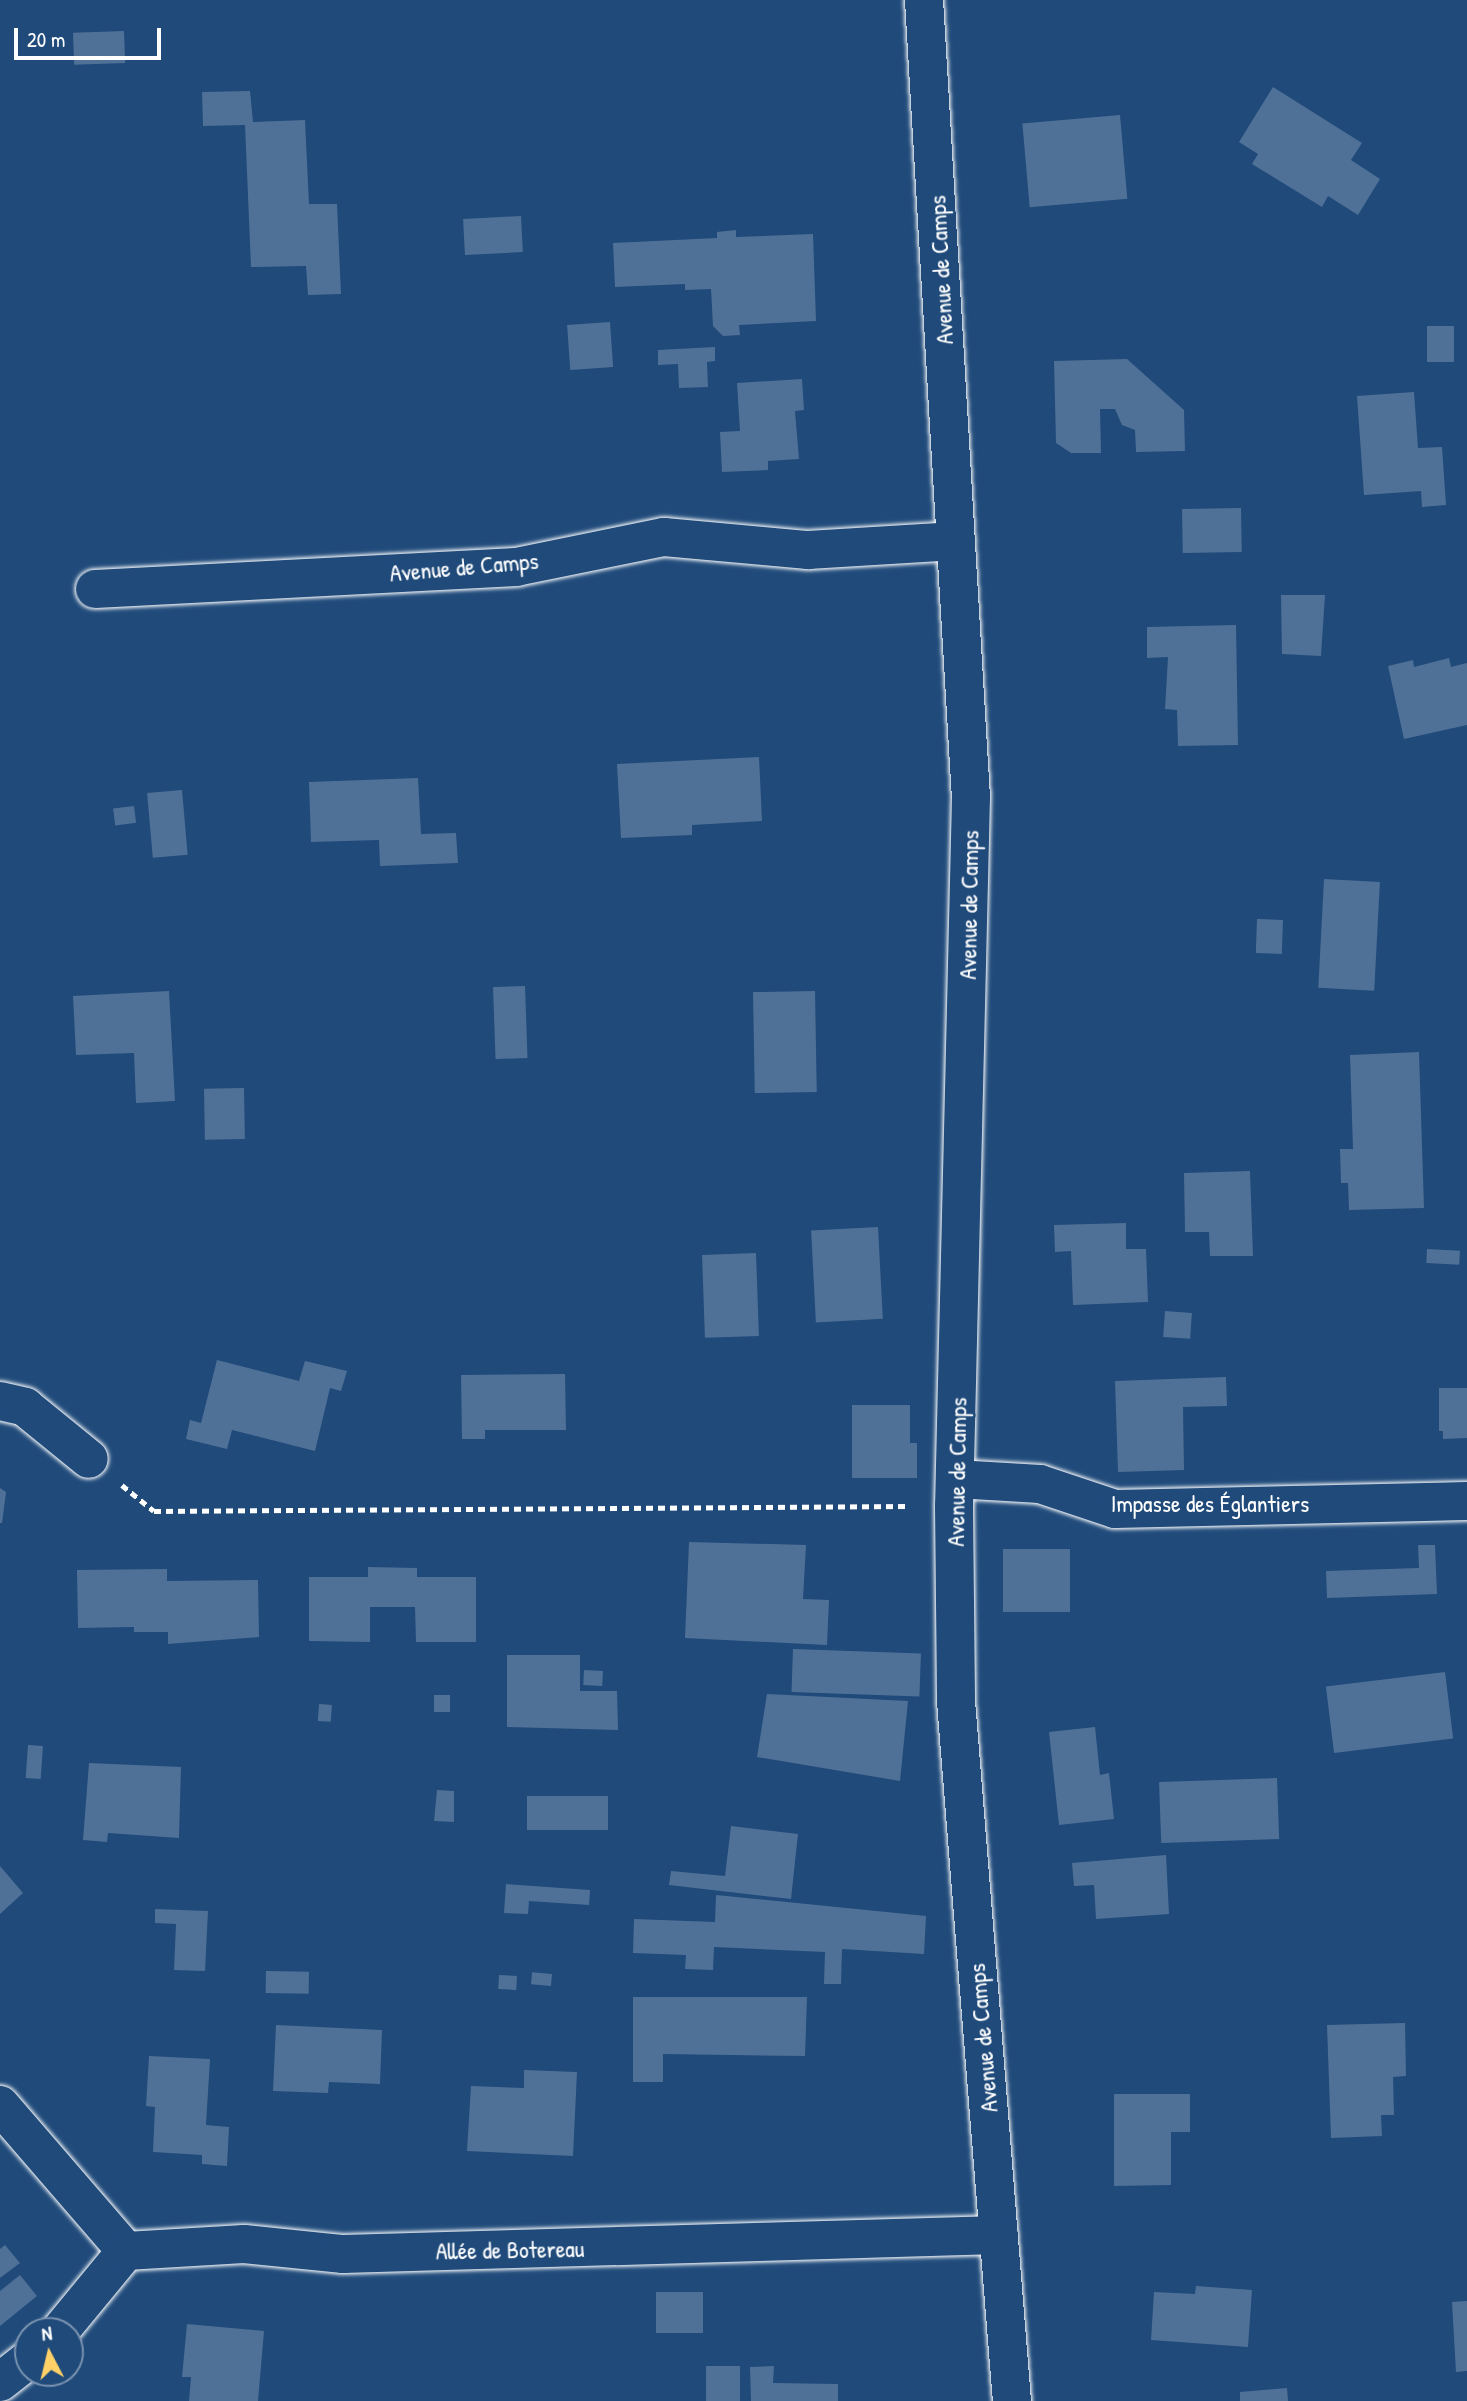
<!DOCTYPE html>
<html>
<head>
<meta charset="utf-8">
<style>
	body { margin:0 }
	#map { position:relative; width:1467px; height:2401px; overflow:hidden; background:#1f4a7a; font-family:"Patrick Hand",sans-serif }
	div>[style] { position:absolute }
	.building>* { inset:0; background:#507197; transform-origin:0 0 }
	.path>* { height:4.5px; margin-top:-2.25px; transform-origin:0; background:repeating-linear-gradient(90deg,#fff 0 7px,transparent 0 12px) }
	.roads { filter:drop-shadow(0 0 2px #fff) drop-shadow(0 0 2px #fff) }
	.minor>* { height:38px; margin:-19px; padding:0 19px; transform-origin:19px; border-radius:19px; background:#1f4a7a }
	span { translate:-50% -50%; white-space:nowrap; text-align:center; line-height:1.15; -webkit-text-stroke:5px #1f4a7a; paint-order:stroke }
	.street-label { font-size:24px; color:#fff }
	.north { position:absolute; left:14px; top:2317px; width:70px; height:70px; box-sizing:border-box; background:#1f4a7a; border:2px solid #7992af; border-radius:50%; rotate:353deg; font-size:19px; font-weight:700; line-height:28px; text-align:center; color:#fff }
	.north::after { content:''; display:block; margin:auto; width:24px; height:32px; background:#ffd166; clip-path:polygon(50% 0,100% 100%,50% 72%,0 100%) }
	.scale { position:absolute; left:14px; top:28px; width:147px; height:32px; box-sizing:border-box; border:4px solid #fff; border-top:0; padding-left:9px; font-size:21px; line-height:24px; white-space:nowrap; color:#fff; -webkit-text-stroke:5px #1f4a7a; paint-order:stroke }
</style>
</head>
<body>
<div id="map">
	<div class="building">
		<i style="left:124px;top:31px;width:32px;height:51px;rotate:88deg"></i>
		<i style="clip-path:polygon(1273px 87px,1362px 143px,1351px 160px,1380px 179px,1358px 215px,1328px 196px,1322px 207px,1252px 164px,1258px 154px,1239px 142px)"></i>
		<i style="clip-path:polygon(250px 91px,253px 122px,305px 120px,309px 204px,337px 204px,341px 294px,308px 295px,306px 266px,251px 267px,245px 125px,203px 126px,202px 92px)"></i>
		<i style="left:1120px;top:115px;width:84px;height:98px;rotate:85deg"></i>
		<i style="left:521px;top:216px;width:36px;height:58px;rotate:87deg"></i>
		<i style="clip-path:polygon(736px 230px,736px 237px,813px 234px,816px 321px,739px 325px,740px 335px,723px 336px,713px 326px,711px 289px,685px 290px,685px 284px,615px 287px,613px 243px,717px 238px,717px 232px)"></i>
		<i style="left:610px;top:322px;width:45px;height:43px;rotate:86deg"></i>
		<i style="left:1454px;top:326px;width:36px;height:27px;rotate:90deg"></i>
		<i style="clip-path:polygon(715px 347px,715px 361px,707px 362px,708px 387px,679px 388px,678px 364px,658px 365px,658px 350px)"></i>
		<i style="clip-path:polygon(1127px 359px,1184px 410px,1185px 451px,1136px 452px,1135px 430px,1122px 425px,1115px 409px,1100px 409px,1101px 453px,1071px 453px,1056px 443px,1054px 361px)"></i>
		<i style="clip-path:polygon(802px 379px,804px 410px,795px 411px,799px 459px,768px 461px,768px 470px,722px 472px,720px 432px,740px 431px,737px 383px)"></i>
		<i style="clip-path:polygon(1414px 392px,1418px 448px,1442px 447px,1446px 505px,1422px 507px,1421px 491px,1364px 495px,1357px 396px)"></i>
		<i style="left:1241px;top:508px;width:44px;height:59px;rotate:89deg"></i>
		<i style="clip-path:polygon(1281px 595px,1325px 595px,1321px 656px,1282px 654px)"></i>
		<i style="clip-path:polygon(1236px 625px,1238px 745px,1178px 746px,1177px 710px,1165px 709px,1168px 657px,1147px 658px,1147px 627px)"></i>
		<i style="clip-path:polygon(1449px 658px,1451px 667px,1467px 663px,1467px 725px,1404px 739px,1388px 666px,1413px 660px,1414px 667px)"></i>
		<i style="clip-path:polygon(759px 757px,762px 821px,692px 825px,692px 835px,621px 838px,617px 764px)"></i>
		<i style="clip-path:polygon(418px 778px,421px 834px,456px 833px,458px 863px,380px 866px,379px 840px,311px 842px,309px 782px)"></i>
		<i style="left:182px;top:790px;width:65px;height:35px;rotate:85deg"></i>
		<i style="left:134px;top:806px;width:17px;height:21px;rotate:83deg"></i>
		<i style="left:1324px;top:879px;width:56px;height:109px;rotate:3deg"></i>
		<i style="left:1257px;top:919px;width:26px;height:34px;rotate:2deg"></i>
		<i style="left:525px;top:986px;width:72px;height:32px;rotate:88deg"></i>
		<i style="clip-path:polygon(169px 991px,175px 1101px,136px 1103px,134px 1053px,76px 1055px,73px 996px)"></i>
		<i style="left:815px;top:991px;width:101px;height:62px;rotate:89deg"></i>
		<i style="clip-path:polygon(1419px 1052px,1424px 1208px,1349px 1210px,1348px 1183px,1341px 1183px,1340px 1149px,1353px 1149px,1350px 1055px)"></i>
		<i style="left:244px;top:1088px;width:51px;height:40px;rotate:89deg"></i>
		<i style="clip-path:polygon(1250px 1171px,1253px 1256px,1210px 1256px,1209px 1232px,1185px 1232px,1184px 1173px)"></i>
		<i style="clip-path:polygon(1126px 1223px,1126px 1249px,1146px 1249px,1148px 1302px,1073px 1305px,1071px 1251px,1055px 1252px,1054px 1225px)"></i>
		<i style="left:878px;top:1227px;width:92px;height:67px;rotate:87deg"></i>
		<i style="left:1427px;top:1249px;width:33px;height:14px;rotate:3deg"></i>
		<i style="left:756px;top:1253px;width:83px;height:54px;rotate:88deg"></i>
		<i style="left:1165px;top:1311px;width:27px;height:26px;rotate:4deg"></i>
		<i style="clip-path:polygon(217px 1360px,299px 1381px,305px 1361px,347px 1371px,341px 1391px,330px 1388px,315px 1451px,232px 1430px,227px 1449px,186px 1439px,190px 1420px,201px 1423px)"></i>
		<i style="clip-path:polygon(565px 1374px,566px 1430px,485px 1430px,485px 1439px,462px 1439px,461px 1375px)"></i>
		<i style="clip-path:polygon(1226px 1377px,1227px 1406px,1183px 1407px,1184px 1470px,1118px 1472px,1115px 1381px)"></i>
		<i style="clip-path:polygon(1439px 1388px,1467px 1388px,1467px 1438px,1443px 1439px,1443px 1431px,1439px 1431px)"></i>
		<i style="clip-path:polygon(852px 1405px,910px 1405px,910px 1443px,917px 1443px,917px 1478px,852px 1478px)"></i>
		<i style="clip-path:polygon(0 1488px,6px 1492px,2px 1523px,0 1523px)"></i>
		<i style="clip-path:polygon(689px 1542px,806px 1545px,803px 1599px,829px 1600px,827px 1645px,685px 1638px)"></i>
		<i style="clip-path:polygon(1418px 1545px,1435px 1545px,1437px 1594px,1327px 1598px,1326px 1571px,1419px 1568px)"></i>
		<i style="left:1070px;top:1549px;width:63px;height:67px;rotate:90deg"></i>
		<i style="clip-path:polygon(368px 1567px,417px 1568px,417px 1577px,476px 1577px,476px 1642px,416px 1642px,415px 1607px,370px 1607px,370px 1642px,309px 1641px,309px 1577px,368px 1577px)"></i>
		<i style="clip-path:polygon(167px 1569px,167px 1581px,258px 1580px,259px 1637px,168px 1644px,168px 1632px,134px 1632px,134px 1627px,78px 1628px,77px 1570px)"></i>
		<i style="left:793px;top:1649px;width:128px;height:43px;rotate:2deg"></i>
		<i style="clip-path:polygon(507px 1655px,580px 1655px,580px 1691px,617px 1691px,618px 1730px,507px 1727px)"></i>
		<i style="left:584px;top:1670px;width:19px;height:15px;rotate:3deg"></i>
		<i style="left:1445px;top:1672px;width:67px;height:120px;rotate:83deg"></i>
		<i style="clip-path:polygon(767px 1694px,908px 1701px,900px 1781px,757px 1757px)"></i>
		<i style="left:434px;top:1695px;width:16px;height:17px"></i>
		<i style="left:319px;top:1704px;width:13px;height:17px;rotate:4deg"></i>
		<i style="clip-path:polygon(1095px 1727px,1100px 1775px,1109px 1773px,1114px 1819px,1059px 1825px,1049px 1732px)"></i>
		<i style="left:28px;top:1745px;width:15px;height:33px;rotate:4deg"></i>
		<i style="clip-path:polygon(89px 1763px,181px 1767px,179px 1838px,108px 1833px,107px 1842px,83px 1840px)"></i>
		<i style="left:1277px;top:1778px;width:61px;height:118px;rotate:88deg"></i>
		<i style="clip-path:polygon(437px 1790px,454px 1791px,454px 1822px,434px 1821px)"></i>
		<i style="left:527px;top:1796px;width:81px;height:34px"></i>
		<i style="clip-path:polygon(731px 1826px,798px 1834px,791px 1899px,669px 1885px,671px 1871px,725px 1876px)"></i>
		<i style="clip-path:polygon(1166px 1855px,1169px 1914px,1096px 1919px,1094px 1885px,1074px 1886px,1072px 1863px)"></i>
		<i style="clip-path:polygon(0 1866px,23px 1893px,0 1914px)"></i>
		<i style="clip-path:polygon(506px 1884px,590px 1890px,589px 1905px,529px 1901px,528px 1914px,504px 1913px)"></i>
		<i style="clip-path:polygon(716px 1895px,926px 1916px,924px 1954px,842px 1949px,841px 1984px,824px 1984px,825px 1952px,714px 1947px,713px 1970px,685px 1969px,686px 1955px,633px 1953px,634px 1919px,715px 1922px)"></i>
		<i style="clip-path:polygon(155px 1909px,208px 1911px,205px 1971px,174px 1970px,176px 1924px,155px 1923px)"></i>
		<i style="left:266px;top:1971px;width:43px;height:22px;rotate:1deg"></i>
		<i style="left:552px;top:1974px;width:12px;height:20px;rotate:95deg"></i>
		<i style="left:499px;top:1975px;width:18px;height:14px;rotate:3deg"></i>
		<i style="clip-path:polygon(633px 1997px,807px 1997px,805px 2056px,663px 2054px,663px 2082px,633px 2082px)"></i>
		<i style="clip-path:polygon(1405px 2023px,1406px 2076px,1393px 2077px,1394px 2115px,1381px 2115px,1382px 2136px,1331px 2138px,1327px 2025px)"></i>
		<i style="clip-path:polygon(276px 2025px,382px 2030px,380px 2084px,329px 2082px,328px 2093px,273px 2091px)"></i>
		<i style="clip-path:polygon(149px 2056px,210px 2059px,206px 2125px,229px 2127px,227px 2166px,202px 2164px,202px 2155px,153px 2152px,155px 2107px,146px 2106px)"></i>
		<i style="clip-path:polygon(524px 2070px,577px 2072px,573px 2156px,467px 2151px,471px 2086px,524px 2088px)"></i>
		<i style="clip-path:polygon(1114px 2094px,1190px 2094px,1190px 2132px,1171px 2132px,1171px 2185px,1114px 2186px)"></i>
		<i style="clip-path:polygon(5px 2245px,20px 2263px,0 2278px,0 2249px)"></i>
		<i style="clip-path:polygon(20px 2275px,37px 2296px,0 2326px,0 2291px)"></i>
		<i style="clip-path:polygon(1196px 2286px,1252px 2290px,1248px 2347px,1151px 2340px,1154px 2292px,1195px 2294px)"></i>
		<i style="left:656px;top:2292px;width:47px;height:41px"></i>
		<i style="clip-path:polygon(1467px 2301px,1467px 2371px,1456px 2372px,1452px 2302px)"></i>
		<i style="clip-path:polygon(187px 2324px,264px 2331px,258px 2401px,189px 2401px,191px 2377px,182px 2377px)"></i>
		<i style="left:740px;top:2366px;width:35px;height:34px;rotate:90deg"></i>
		<i style="clip-path:polygon(774px 2366px,773px 2383px,838px 2384px,838px 2401px,751px 2401px,750px 2367px)"></i>
		<i style="clip-path:polygon(1287px 2388px,1288px 2401px,1240px 2401px,1240px 2392px)"></i>
	</div>
	<div class="path">
		<i style="left:122px;top:1485px;width:41px;rotate:39.1deg"></i>
		<i style="left:154px;top:1511px;width:756px;rotate:-0.38deg"></i>
	</div>
	<div class="roads">
		<div class="minor">
			<i style="left:924px;top:0;width:798px;rotate:86.63deg"></i>
			<i style="left:971px;top:797px;width:709px;rotate:91.37deg"></i>
			<i style="left:954px;top:1506px;width:195px;rotate:89.4deg"></i>
			<i style="left:956px;top:1701px;width:702px;rotate:85.43deg"></i>
			<i style="left:95px;top:589px;width:422px;rotate:-3deg"></i>
			<i style="left:516px;top:567px;width:151px;rotate:-11.5deg"></i>
			<i style="left:664px;top:537px;width:145px;rotate:5.2deg"></i>
			<i style="left:808px;top:550px;width:148px;rotate:-3.5deg"></i>
			<i style="left:0;top:1401px;width:26px;rotate:13deg"></i>
			<i style="left:25px;top:1407px;width:82px;rotate:39.1deg"></i>
			<i style="left:956px;top:1479px;width:84px;rotate:3.4deg"></i>
			<i style="left:1040px;top:1484px;width:79px;rotate:18.4deg"></i>
			<i style="left:1115px;top:1509px;width:352px;rotate:-1.3deg"></i>
			<i style="left:0;top:2105px;width:193px;rotate:49.2deg"></i>
			<i style="left:60px;top:2331px;width:104px;rotate:-50.5deg"></i>
			<i style="left:126px;top:2251px;width:118px;rotate:-3.4deg"></i>
			<i style="left:244px;top:2244px;width:100px;rotate:5.8deg"></i>
			<i style="left:343px;top:2254px;width:656px;rotate:-1.66deg"></i>
			<i style="left:0;top:2382px;width:36px;rotate:-38deg"></i>
		</div>
	</div>
	<div class="street-label">
		<span style="left:941px;top:270px;rotate:-93deg">Avenue de Camps</span>
		<span style="left:464px;top:567px;rotate:-5deg">Avenue de Camps</span>
		<span style="left:969px;top:905px;rotate:-89deg">Avenue de Camps</span>
		<span style="left:957px;top:1472px;rotate:-89deg">Avenue de Camps</span>
		<span style="left:1210px;top:1504px">Impasse des Églantiers</span>
		<span style="left:983px;top:2038px;rotate:-95deg">Avenue de Camps</span>
		<span style="left:510px;top:2250px;rotate:-1deg">Allée de Botereau</span>
	</div>
	<div class="north">N</div>
	<div class="scale">20 m</div>
</div>
</body>
</html>
